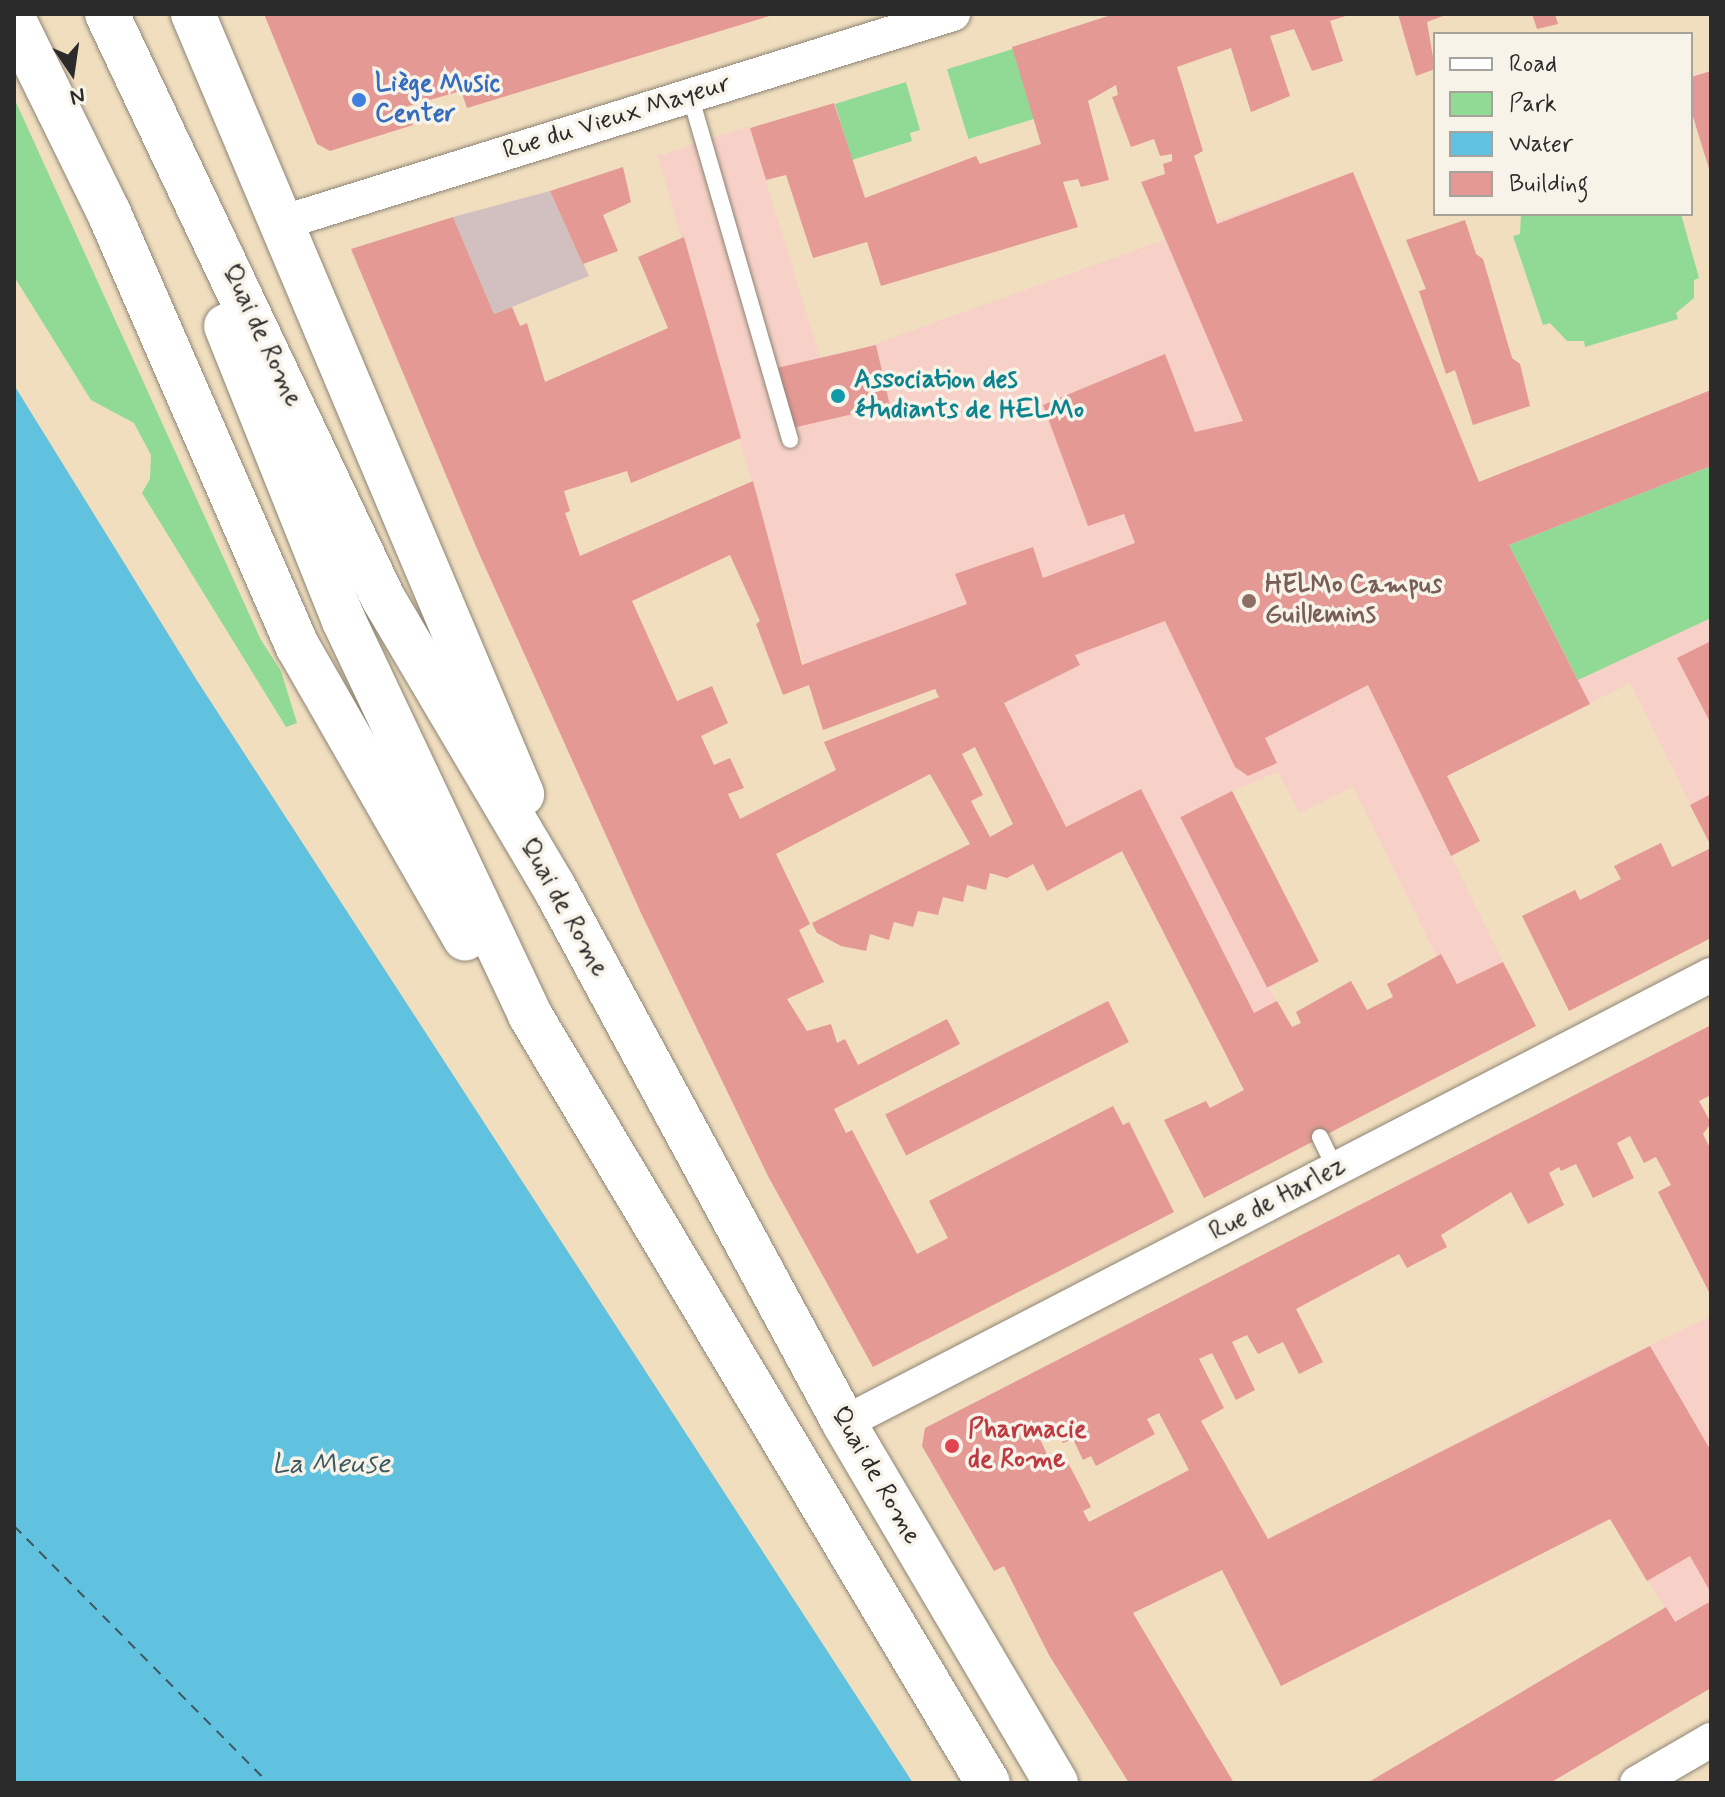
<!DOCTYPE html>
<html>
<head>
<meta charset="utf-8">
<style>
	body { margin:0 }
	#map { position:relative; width:1725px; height:1797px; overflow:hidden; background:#f0debf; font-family:Mynerve,sans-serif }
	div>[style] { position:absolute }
	.built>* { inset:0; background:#f7d1c7 }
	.industrial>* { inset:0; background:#d2bfc0 }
	.green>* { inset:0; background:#90da95; transform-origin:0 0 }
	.water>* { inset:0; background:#60c2de }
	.ferry>* { height:2px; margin-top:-1px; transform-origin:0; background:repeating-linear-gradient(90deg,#3b5861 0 10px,transparent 0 18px) }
	.building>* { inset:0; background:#e59994; transform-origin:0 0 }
	.roads { filter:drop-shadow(0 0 2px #8e8475) drop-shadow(0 0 2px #8e8475) }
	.service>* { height:16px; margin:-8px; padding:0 8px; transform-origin:8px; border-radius:8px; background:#fff }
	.minor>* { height:34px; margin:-17px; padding:0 17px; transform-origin:17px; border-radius:17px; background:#fff }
	.secondary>* { height:44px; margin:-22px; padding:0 22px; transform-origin:22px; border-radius:22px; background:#fff }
	.dots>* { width:22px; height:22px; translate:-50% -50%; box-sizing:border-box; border:4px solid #f7f3e8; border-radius:50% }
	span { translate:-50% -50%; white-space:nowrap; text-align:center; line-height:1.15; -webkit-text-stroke:7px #f7f3e8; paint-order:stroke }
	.shop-label { font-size:26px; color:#366cbe; font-weight:700 }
	.left { translate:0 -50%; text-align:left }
	.street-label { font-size:26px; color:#2b2b2b }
	.culture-label { font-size:26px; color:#0d838f; font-weight:700 }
	.education-label { font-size:26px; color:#785e54; font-weight:700 }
	.health-label { font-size:26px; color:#be3a42; font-weight:700 }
	.water-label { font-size:28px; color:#3b5861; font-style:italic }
	.frame { position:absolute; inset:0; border:16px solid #2b2b2b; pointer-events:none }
	.legend { position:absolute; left:1433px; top:32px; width:260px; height:184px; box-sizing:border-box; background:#f7f3e8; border:2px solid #a5a39c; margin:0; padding:10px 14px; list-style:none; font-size:24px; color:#2b2b2b }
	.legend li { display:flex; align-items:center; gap:16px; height:40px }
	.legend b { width:40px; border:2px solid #a5a39c }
	.north { position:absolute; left:32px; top:32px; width:80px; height:80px; -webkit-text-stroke:6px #f7f3e8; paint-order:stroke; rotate:167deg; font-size:22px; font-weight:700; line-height:32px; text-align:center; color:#2b2b2b }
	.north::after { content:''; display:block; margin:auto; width:28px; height:36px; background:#2b2b2b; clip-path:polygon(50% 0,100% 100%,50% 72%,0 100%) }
</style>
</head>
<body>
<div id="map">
	<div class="built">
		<i style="clip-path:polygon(749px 126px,822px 363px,1353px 172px,1479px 482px,1711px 390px,1711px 846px,1630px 683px,1419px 790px,1503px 962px,1457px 984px,1437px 957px,1353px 787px,1299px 813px,1278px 772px,1232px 791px,1319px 961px,1269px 988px,1292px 1027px,1244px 1090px,1122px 852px,1047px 891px,975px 747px,956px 727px,935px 689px,823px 730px,658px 156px)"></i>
		<i style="clip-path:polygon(1711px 1316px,1711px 1684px,1538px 1399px)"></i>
	</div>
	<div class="industrial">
		<i style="clip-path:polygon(550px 191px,589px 276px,494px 314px,453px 217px)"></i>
	</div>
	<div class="green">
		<i style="left:1013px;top:49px;width:73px;height:69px;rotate:73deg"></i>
		<i style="clip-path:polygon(906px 82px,920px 130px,910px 133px,912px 141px,852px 160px,835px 104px)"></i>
		<i style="clip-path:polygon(14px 98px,261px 640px,281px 671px,297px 723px,286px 727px,142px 493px,150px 479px,151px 455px,134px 423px,91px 400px,15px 278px)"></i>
		<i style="clip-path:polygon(1521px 214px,1681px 214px,1699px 278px,1694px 280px,1694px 298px,1676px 313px,1678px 319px,1585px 347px,1584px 341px,1567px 341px,1550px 323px,1543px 325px,1513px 236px,1520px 234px)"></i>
		<i style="clip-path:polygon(1711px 466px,1711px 618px,1578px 680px,1509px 545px)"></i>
	</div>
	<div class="water">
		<i style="clip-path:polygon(14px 385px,196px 679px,913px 1783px,14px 1783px)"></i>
	</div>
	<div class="ferry">
		<i style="left:14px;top:1526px;width:361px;rotate:45.3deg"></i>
	</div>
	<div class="building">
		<i style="clip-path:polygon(264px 14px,773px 14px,773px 15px,467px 108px,461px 91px,405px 107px,413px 125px,330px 151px,317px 144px)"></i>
		<i style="clip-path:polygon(evenodd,1114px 14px,1352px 14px,1330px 21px,1343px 61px,1312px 71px,1294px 29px,1270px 36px,1290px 96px,1251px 112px,1231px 48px,1177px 67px,1203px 151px,1194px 156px,1217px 224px,1353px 172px,1479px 482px,1711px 390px,1711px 466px,1509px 545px,1590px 704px,1447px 776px,1480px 841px,1451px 856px,1368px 685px,1265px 738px,1277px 763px,1248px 776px,1235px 767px,1165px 621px,1075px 655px,1080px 665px,1004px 703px,1066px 827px,1141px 789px,1254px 1013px,1277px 1001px,1292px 1027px,1301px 1023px,1296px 1012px,1351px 981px,1367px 1010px,1393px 997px,1387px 984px,1441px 954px,1457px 984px,1503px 962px,1536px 1026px,1204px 1198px,1164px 1120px,1206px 1101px,1210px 1108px,1244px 1090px,1122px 851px,1047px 891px,1033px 864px,1007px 878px,990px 873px,986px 890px,967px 885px,963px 902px,943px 897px,938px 915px,918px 911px,913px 927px,894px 922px,889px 940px,870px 934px,866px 951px,841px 946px,817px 933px,812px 923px,970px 844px,930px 774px,776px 854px,810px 924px,799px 930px,824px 982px,787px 999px,807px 1031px,831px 1024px,837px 1043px,845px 1039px,858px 1065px,947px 1019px,960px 1044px,834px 1109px,846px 1133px,852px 1130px,917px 1254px,948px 1238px,929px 1201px,1113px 1106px,1123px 1125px,1129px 1122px,1174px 1212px,873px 1367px,768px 1176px,641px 913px,477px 549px,351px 249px,453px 217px,494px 314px,512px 307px,520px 326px,527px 323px,545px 382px,668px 328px,638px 257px,684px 237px,741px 438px,631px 483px,627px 471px,564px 491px,570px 511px,565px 513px,580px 556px,753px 481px,802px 665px,967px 604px,955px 574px,1033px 547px,1043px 578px,1135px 543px,1124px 514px,1088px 526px,1043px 405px,1165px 354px,1195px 432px,1243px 421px,1141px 182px,1165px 174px,1163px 164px,1172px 161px,1172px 154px,1160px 156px,1154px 139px,1131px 147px,1112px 97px,1118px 95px,1116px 85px,1088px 101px,1109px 180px,1081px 187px,1078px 179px,1063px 182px,1078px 227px,881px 286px,867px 242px,813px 258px,786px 175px,766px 180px,750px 128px,834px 103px,865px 198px,976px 156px,980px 164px,1041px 144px,1012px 47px,1114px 14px,730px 555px,760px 621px,756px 624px,783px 695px,809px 685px,823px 730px,935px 689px,939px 697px,824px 742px,836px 770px,740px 819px,728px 794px,744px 788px,730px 758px,714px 765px,701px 736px,728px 723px,712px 686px,677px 701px,632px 601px,730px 555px,1114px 14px,975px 747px,1013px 824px,990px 837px,971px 801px,983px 795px,962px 754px,975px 747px)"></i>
		<i style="clip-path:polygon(1398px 14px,1448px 14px,1427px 22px,1435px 69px,1416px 76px)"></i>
		<i style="clip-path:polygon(1532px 14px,1555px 14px,1558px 24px,1537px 29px)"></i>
		<i style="clip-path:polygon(1711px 71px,1711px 172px,1710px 172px,1691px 110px,1691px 77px)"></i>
		<i style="clip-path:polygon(623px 167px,631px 202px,603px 215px,618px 251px,583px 264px,550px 191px)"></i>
		<i style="clip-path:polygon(1465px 220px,1476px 254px,1483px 259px,1512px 358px,1520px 364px,1530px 406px,1473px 425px,1455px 370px,1446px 374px,1419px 291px,1426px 289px,1406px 240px)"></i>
		<i style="left:876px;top:345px;width:62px;height:100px;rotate:77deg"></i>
		<i style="clip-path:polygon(1711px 641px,1711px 724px,1677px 658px)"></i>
		<i style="left:1232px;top:791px;width:191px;height:58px;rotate:63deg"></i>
		<i style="clip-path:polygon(1711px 794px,1711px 846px,1690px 805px)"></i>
		<i style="clip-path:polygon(1661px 843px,1672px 867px,1711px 848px,1711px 938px,1569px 1011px,1522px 916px,1575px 890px,1580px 900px,1621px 879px,1614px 866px)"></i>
		<i style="left:1108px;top:1001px;width:46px;height:250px;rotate:63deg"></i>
		<i style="clip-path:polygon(evenodd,1711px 1025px,1711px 1095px,1699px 1101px,1711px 1123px,1703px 1134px,1711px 1150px,1711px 1296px,1658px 1192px,1671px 1185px,1656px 1157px,1644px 1163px,1630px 1136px,1617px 1143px,1634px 1178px,1593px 1198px,1576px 1164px,1561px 1171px,1559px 1167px,1549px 1173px,1564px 1205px,1528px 1224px,1511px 1192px,1441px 1235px,1447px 1247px,1407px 1268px,1399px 1254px,1296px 1309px,1323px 1362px,1299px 1374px,1283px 1342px,1258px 1354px,1247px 1335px,1232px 1342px,1255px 1390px,1236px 1400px,1212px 1353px,1199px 1359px,1224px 1408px,1201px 1421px,1268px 1539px,1650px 1346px,1711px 1451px,1711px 1593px,1690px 1556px,1647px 1581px,1610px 1519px,1281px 1686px,1222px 1570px,1133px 1613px,1234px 1783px,1129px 1783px,1049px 1655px,1004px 1566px,994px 1571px,922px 1446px,925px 1428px,1711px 1025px,1159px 1413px,1189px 1470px,1089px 1522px,1083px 1511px,1091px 1507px,1074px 1474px,1068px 1463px,1054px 1469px,1039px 1437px,1057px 1429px,1063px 1443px,1073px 1439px,1083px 1460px,1091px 1456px,1096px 1466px,1155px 1434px,1147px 1419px,1159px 1413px)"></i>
		<i style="clip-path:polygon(1711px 1601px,1711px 1688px,1550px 1783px,1367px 1783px,1666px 1607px,1675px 1622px)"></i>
	</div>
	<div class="roads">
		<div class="service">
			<i style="left:690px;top:95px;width:359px;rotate:73.8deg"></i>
			<i style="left:1320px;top:1137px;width:37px;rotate:64deg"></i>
		</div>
		<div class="minor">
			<i style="left:281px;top:223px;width:704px;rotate:-17.28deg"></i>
			<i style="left:844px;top:1423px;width:976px;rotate:-27.33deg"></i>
			<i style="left:1637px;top:1783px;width:86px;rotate:-30.2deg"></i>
		</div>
		<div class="secondary">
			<i style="left:107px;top:14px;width:646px;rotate:64.7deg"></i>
			<i style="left:383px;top:598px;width:336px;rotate:59.4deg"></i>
			<i style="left:554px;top:887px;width:609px;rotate:61.58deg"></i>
			<i style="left:844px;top:1423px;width:418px;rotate:59.5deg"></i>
			<i style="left:193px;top:14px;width:847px;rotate:67.13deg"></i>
			<i style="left:14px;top:20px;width:215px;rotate:63.8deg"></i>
			<i style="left:109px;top:213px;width:473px;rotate:66.5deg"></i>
			<i style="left:298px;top:647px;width:336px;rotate:60.2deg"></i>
			<i style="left:226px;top:326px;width:318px;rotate:68.2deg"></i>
			<i style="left:344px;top:621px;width:436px;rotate:64.7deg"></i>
			<i style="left:530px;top:1015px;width:894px;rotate:59.19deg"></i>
		</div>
	</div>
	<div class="dots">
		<i style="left:359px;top:100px;background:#3f7fe0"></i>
		<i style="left:838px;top:396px;background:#0f9aa8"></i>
		<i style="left:1249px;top:601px;background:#8d6e63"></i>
		<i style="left:952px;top:1446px;background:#e0444e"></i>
	</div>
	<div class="shop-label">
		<span class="left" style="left:375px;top:100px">Liège Music<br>Center</span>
	</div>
	<div class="street-label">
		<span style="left:617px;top:118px;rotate:-17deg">Rue du Vieux Mayeur</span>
		<span style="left:261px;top:336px;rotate:65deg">Quai de Rome</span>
		<span style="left:563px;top:908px;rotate:61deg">Quai de Rome</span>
		<span style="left:1278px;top:1200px;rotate:-28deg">Rue de Harlez</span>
		<span style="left:875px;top:1476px;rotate:60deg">Quai de Rome</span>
	</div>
	<div class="culture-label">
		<span class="left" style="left:854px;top:396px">Association des<br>étudiants de HELMo</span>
	</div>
	<div class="education-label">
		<span class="left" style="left:1265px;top:601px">HELMo Campus<br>Guillemins</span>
	</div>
	<div class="health-label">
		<span class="left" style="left:968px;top:1446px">Pharmacie<br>de Rome</span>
	</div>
	<div class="water-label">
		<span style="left:331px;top:1465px">La Meuse</span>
	</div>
	<div class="frame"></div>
	<ul class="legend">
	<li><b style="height:10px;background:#fff"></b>Road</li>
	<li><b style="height:22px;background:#90da95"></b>Park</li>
	<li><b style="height:22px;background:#60c2de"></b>Water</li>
	<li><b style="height:22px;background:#e59994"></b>Building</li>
	</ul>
	<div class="north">N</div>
</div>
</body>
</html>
